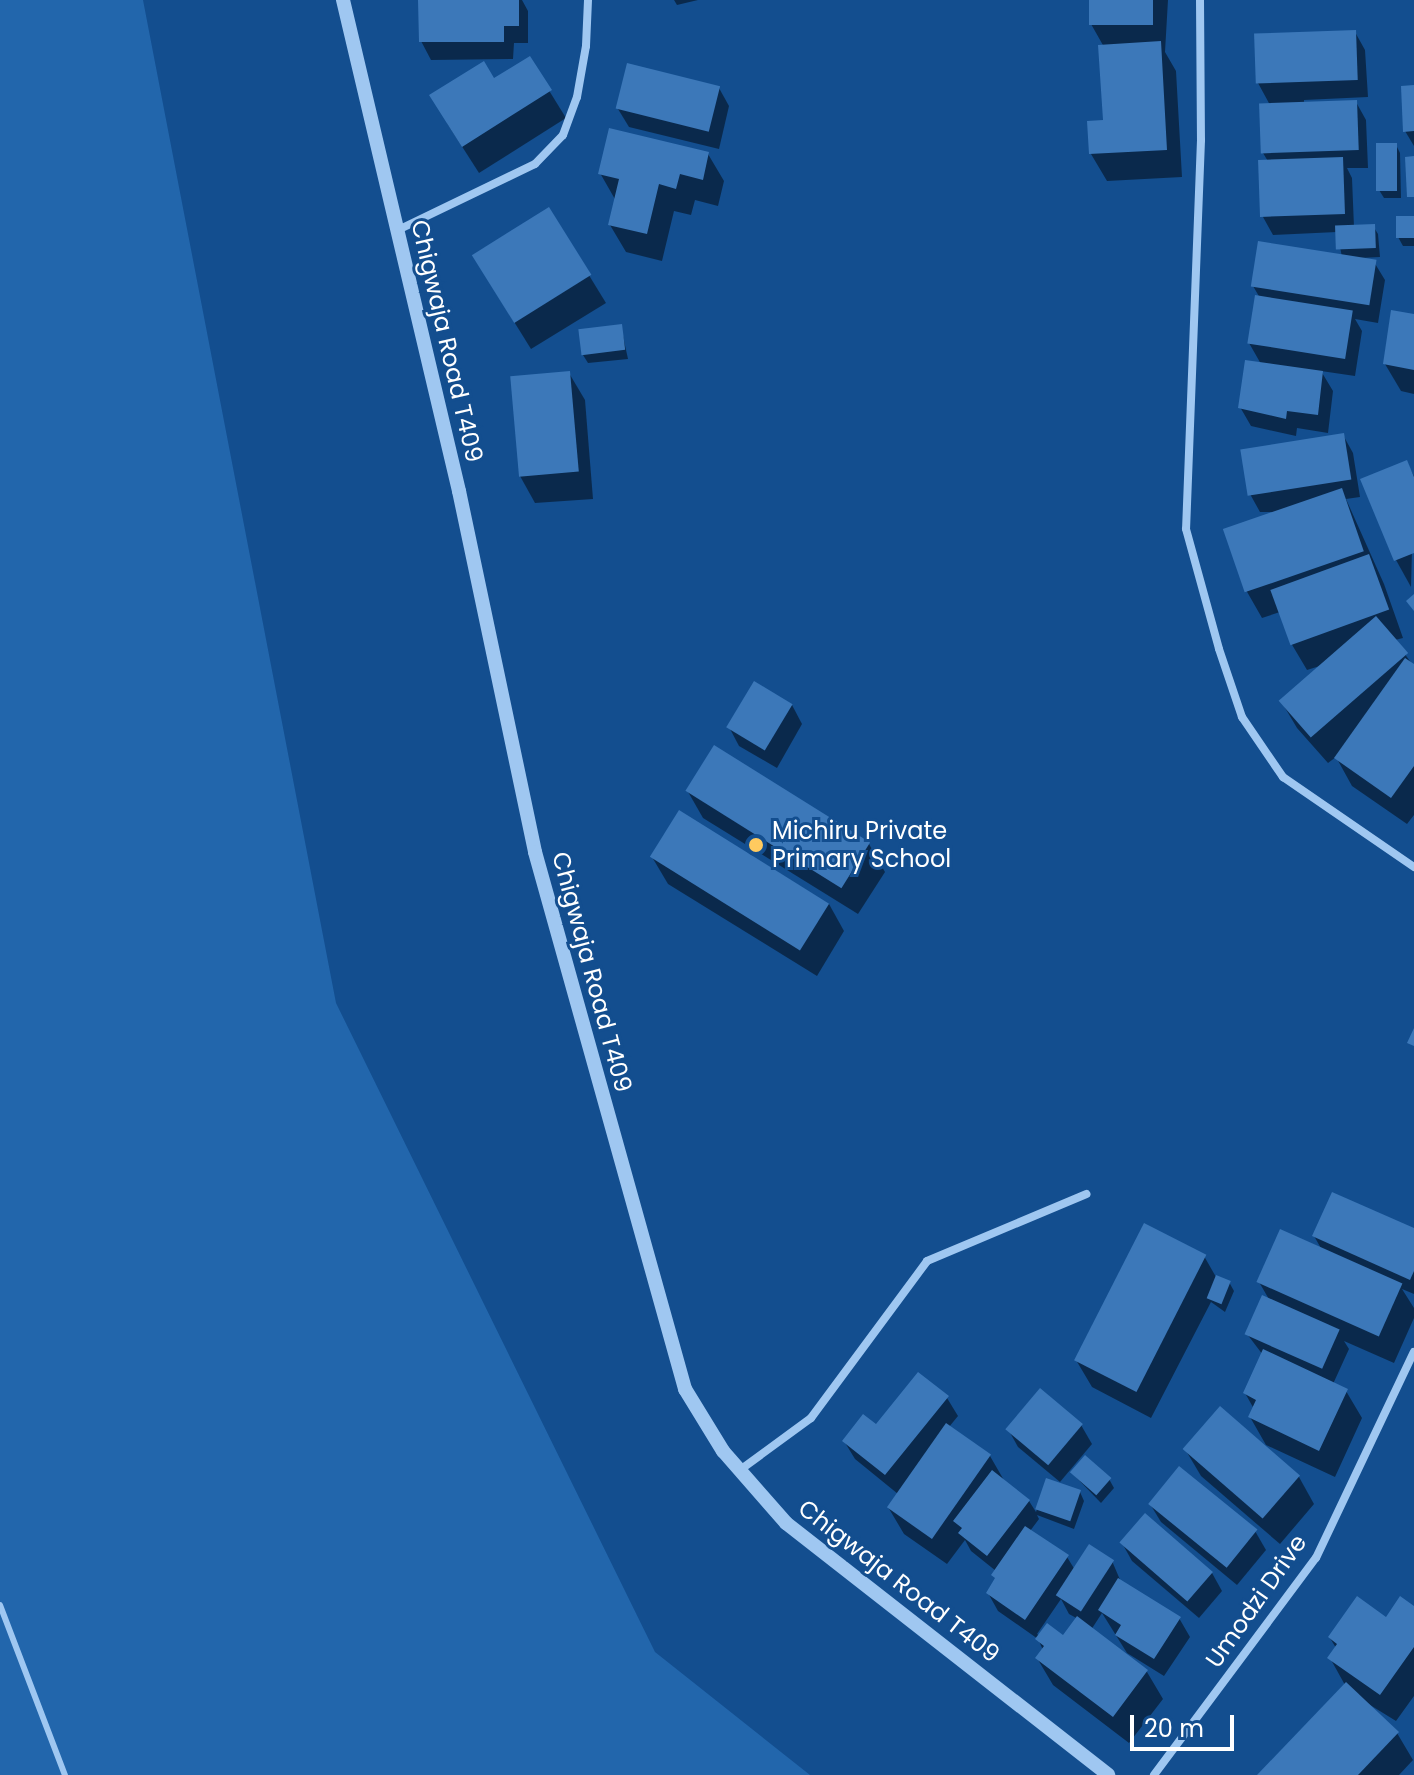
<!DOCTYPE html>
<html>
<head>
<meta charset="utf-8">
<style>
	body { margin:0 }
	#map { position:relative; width:1414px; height:1775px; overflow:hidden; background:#134e8f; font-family:Poppins,sans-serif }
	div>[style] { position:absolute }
	.green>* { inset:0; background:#2266ac }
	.shadow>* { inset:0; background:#0007 }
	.building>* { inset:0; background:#3c78b9; transform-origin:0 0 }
	.service>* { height:6px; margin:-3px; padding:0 3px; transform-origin:3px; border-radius:3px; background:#9fc7f1 }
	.minor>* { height:8px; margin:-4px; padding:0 4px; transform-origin:4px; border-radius:4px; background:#9fc7f1 }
	.tertiary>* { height:14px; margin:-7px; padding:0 7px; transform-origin:7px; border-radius:7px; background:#9fc7f1 }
	.dots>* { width:22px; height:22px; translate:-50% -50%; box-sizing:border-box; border:4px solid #134e8f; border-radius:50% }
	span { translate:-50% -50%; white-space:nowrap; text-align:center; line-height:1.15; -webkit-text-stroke:6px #134e8f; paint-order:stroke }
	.street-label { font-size:24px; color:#fff }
	.poi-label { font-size:24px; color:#fff }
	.left { translate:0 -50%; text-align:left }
	.scale { position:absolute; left:1130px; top:1715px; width:104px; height:36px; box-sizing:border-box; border:4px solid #fff; border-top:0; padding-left:10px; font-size:24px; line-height:28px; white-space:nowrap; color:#fff; -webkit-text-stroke:6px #134e8f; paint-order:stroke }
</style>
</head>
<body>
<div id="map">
	<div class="green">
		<i style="clip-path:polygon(0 0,143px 0,336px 1003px,655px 1652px,810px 1775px,0 1775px)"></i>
	</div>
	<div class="shadow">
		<i style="clip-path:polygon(420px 0,522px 0,528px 11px,528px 43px,514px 43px,513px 59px,431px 60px,421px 41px)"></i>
		<i style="clip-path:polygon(674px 0,698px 0,677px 5px)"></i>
		<i style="clip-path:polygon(1091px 0,1168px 0,1165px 52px,1176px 71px,1182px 177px,1107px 181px,1091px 154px,1105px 122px,1104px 47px,1091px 24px)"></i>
		<i style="clip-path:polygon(1355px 32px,1365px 50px,1368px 97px,1304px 100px,1304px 104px,1356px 102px,1366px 120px,1368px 168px,1347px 168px,1352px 178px,1354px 227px,1373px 226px,1378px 234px,1380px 257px,1359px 258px,1374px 262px,1385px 280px,1378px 323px,1355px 319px,1362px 331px,1355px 376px,1321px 371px,1333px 391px,1328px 433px,1297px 428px,1296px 436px,1251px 426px,1240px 407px,1261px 364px,1249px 343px,1260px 298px,1253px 286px,1342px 257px,1337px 232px,1273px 235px,1263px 217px,1269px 163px,1263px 153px,1270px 105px,1258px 83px)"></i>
		<i style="clip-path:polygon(529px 58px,566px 118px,479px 173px,447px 123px,494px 81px)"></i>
		<i style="clip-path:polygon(1414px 87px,1414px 146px,1405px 131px)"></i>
		<i style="clip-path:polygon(719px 88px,729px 106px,719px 149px,629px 127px,618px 109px)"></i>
		<i style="clip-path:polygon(1396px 145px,1400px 153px,1401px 198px,1384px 198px,1379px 190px)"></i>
		<i style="clip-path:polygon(708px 154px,724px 181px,718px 206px,695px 200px,691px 215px,674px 211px,662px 261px,626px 252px,610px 225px,616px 201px,600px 173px)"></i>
		<i style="clip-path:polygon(549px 210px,606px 303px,531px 349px,490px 283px)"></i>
		<i style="clip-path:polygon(1414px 218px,1414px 246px,1403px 246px,1398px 237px)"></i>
		<i style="clip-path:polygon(1414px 316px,1414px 394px,1401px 391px,1385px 364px)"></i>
		<i style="clip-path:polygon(621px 327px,628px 359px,588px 363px,583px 355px)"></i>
		<i style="clip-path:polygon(569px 373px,585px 400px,593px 499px,535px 503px,520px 476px)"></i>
		<i style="clip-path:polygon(1343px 435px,1353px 453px,1360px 497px,1346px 499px,1384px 584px,1403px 638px,1395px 640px,1414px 667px,1414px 815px,1407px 824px,1352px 786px,1336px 757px,1328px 763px,1297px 728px,1281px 701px,1323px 665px,1307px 670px,1291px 643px,1280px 612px,1262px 618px,1246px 590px,1225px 530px,1277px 512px,1260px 512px,1250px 494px)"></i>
		<i style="clip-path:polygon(1406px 462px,1414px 476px,1411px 587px,1396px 560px)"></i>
		<i style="clip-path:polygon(792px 705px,802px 724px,777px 768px,739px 746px,729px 727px)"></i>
		<i style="clip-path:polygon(687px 790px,869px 844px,885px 872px,858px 914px,703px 818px)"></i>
		<i style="clip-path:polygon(652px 857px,829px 904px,844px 931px,817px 976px,668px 884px)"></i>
		<i style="clip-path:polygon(1414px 1230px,1414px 1294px,1402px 1289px,1414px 1308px,1414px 1318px,1394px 1363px,1344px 1341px,1349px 1349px,1333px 1384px,1346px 1391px,1362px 1418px,1335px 1477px,1266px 1445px,1250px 1417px,1254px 1409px,1245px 1393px,1263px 1355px,1247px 1334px,1270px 1301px,1259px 1282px,1322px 1250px,1314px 1236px)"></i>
		<i style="clip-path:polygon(1204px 1256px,1216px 1277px,1229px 1282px,1234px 1291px,1225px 1312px,1211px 1302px,1151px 1418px,1092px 1387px,1076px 1360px)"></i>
		<i style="clip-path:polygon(evenodd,947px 1398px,958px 1416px,949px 1427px,990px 1456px,1005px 1482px,1029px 1501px,1036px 1512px,1047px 1480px,1080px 1492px,1084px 1501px,1074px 1529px,1037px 1515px,1039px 1519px,1030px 1531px,1067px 1557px,1075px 1570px,1112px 1561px,1121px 1582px,1179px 1618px,1190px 1637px,1164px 1676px,1127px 1653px,1102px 1613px,1091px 1630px,1147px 1672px,1163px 1699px,1129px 1743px,1053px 1685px,1037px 1658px,1043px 1650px,1038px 1639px,998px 1611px,988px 1593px,996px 1580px,994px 1575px,996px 1571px,971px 1551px,965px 1540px,947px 1564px,904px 1534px,888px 1507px,898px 1494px,855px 1459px,844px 1441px,947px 1398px,1061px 1599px,1069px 1614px,1078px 1619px,1063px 1638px,1040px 1636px,1037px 1634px,1061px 1599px)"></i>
		<i style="clip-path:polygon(1220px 1409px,1299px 1477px,1314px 1504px,1280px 1544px,1201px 1476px,1185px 1449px)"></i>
		<i style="clip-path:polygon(1081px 1425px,1092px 1444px,1060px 1482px,1018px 1447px,1008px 1429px)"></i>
		<i style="clip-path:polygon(1072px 1473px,1109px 1479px,1114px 1488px,1101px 1503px)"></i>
		<i style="clip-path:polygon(1150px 1504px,1255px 1531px,1266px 1550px,1237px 1585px,1161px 1522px)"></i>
		<i style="clip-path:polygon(1122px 1543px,1212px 1573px,1222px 1591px,1199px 1618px,1132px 1561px)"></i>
		<i style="clip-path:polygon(1414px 1608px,1414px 1696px,1396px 1721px,1362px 1700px,1397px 1733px,1413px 1760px,1399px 1775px,1260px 1775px,1345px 1685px,1330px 1658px,1336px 1648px,1330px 1638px)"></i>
	</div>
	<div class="building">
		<i style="clip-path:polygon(418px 0,519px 0,519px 26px,504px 26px,504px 42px,419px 42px)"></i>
		<i style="left:1089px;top:0;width:64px;height:25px"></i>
		<i style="left:1356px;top:30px;width:50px;height:102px;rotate:88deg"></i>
		<i style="clip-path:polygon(1161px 41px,1167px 150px,1089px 154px,1087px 121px,1103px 120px,1098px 45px)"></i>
		<i style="clip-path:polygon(530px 56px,552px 90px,462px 147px,429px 95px,484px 61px,494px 78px)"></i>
		<i style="left:627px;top:63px;width:96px;height:47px;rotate:14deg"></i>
		<i style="clip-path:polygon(1414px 85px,1414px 131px,1403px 132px,1401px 86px)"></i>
		<i style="left:1357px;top:100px;width:50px;height:98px;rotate:88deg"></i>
		<i style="clip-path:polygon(609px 128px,709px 152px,703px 180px,680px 174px,676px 189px,659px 184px,647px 234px,608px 225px,619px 179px,598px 174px)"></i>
		<i style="left:1376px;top:143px;width:21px;height:48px"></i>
		<i style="clip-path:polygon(1414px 156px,1414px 197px,1407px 197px,1405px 157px)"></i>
		<i style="left:1343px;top:157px;width:57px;height:85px;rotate:88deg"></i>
		<i style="left:549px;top:207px;width:80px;height:91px;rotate:58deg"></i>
		<i style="left:1414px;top:216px;width:22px;height:18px;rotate:90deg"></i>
		<i style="left:1375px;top:224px;width:24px;height:40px;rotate:88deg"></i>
		<i style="left:1258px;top:241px;width:120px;height:46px;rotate:9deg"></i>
		<i style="left:1255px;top:295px;width:99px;height:49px;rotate:9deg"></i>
		<i style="clip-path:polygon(1391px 310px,1414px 314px,1414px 370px,1383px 364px)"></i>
		<i style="left:622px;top:324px;width:26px;height:44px;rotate:83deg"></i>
		<i style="clip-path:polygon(1245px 360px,1323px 371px,1318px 415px,1287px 411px,1286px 419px,1238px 408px)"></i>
		<i style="left:570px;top:371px;width:101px;height:60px;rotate:85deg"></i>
		<i style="left:1344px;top:433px;width:47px;height:105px;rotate:81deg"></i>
		<i style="clip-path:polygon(1407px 460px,1414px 477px,1414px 553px,1394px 561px,1360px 479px)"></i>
		<i style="left:1342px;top:488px;width:67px;height:126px;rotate:71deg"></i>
		<i style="left:1369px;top:554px;width:59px;height:105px;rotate:70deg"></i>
		<i style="clip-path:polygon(1414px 594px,1414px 611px,1406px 601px)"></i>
		<i style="left:1376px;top:616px;width:49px;height:129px;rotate:49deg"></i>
		<i style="clip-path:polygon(1405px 658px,1414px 664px,1414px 766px,1391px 798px,1334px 758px)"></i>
		<i style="left:754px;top:681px;width:45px;height:54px;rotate:31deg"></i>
		<i style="left:714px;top:745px;width:184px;height:54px;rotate:32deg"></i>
		<i style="left:679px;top:810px;width:177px;height:55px;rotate:32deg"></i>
		<i style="clip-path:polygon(1414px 1028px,1414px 1046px,1407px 1043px)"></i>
		<i style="clip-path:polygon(1332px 1192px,1414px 1228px,1414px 1271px,1410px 1280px,1312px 1236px)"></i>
		<i style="left:1144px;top:1223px;width:70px;height:154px;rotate:27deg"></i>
		<i style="left:1280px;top:1229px;width:134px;height:58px;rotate:24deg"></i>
		<i style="left:1216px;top:1275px;width:16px;height:25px;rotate:22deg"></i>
		<i style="left:1262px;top:1295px;width:85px;height:43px;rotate:24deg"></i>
		<i style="clip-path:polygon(1263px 1349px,1348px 1389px,1319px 1451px,1248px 1417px,1256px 1400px,1243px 1393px)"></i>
		<i style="clip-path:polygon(918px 1372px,949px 1396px,885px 1475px,842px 1441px,863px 1414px,876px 1424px)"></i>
		<i style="left:1040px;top:1388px;width:56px;height:54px;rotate:40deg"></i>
		<i style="left:1220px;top:1406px;width:106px;height:57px;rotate:41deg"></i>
		<i style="left:946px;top:1423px;width:55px;height:103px;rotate:35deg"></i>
		<i style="left:1085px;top:1455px;width:35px;height:23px;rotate:41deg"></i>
		<i style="left:1179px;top:1466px;width:101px;height:49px;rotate:39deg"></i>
		<i style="clip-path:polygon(992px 1470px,1030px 1500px,987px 1556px,958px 1533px,962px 1528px,953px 1521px)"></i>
		<i style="left:1046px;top:1478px;width:37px;height:33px;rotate:19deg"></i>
		<i style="left:1145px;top:1513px;width:90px;height:39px;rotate:41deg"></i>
		<i style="clip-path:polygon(1025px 1526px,1069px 1555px,1025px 1620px,986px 1593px,995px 1578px,991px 1575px)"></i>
		<i style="left:1089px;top:1544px;width:30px;height:61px;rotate:33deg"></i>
		<i style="clip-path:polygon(1118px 1578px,1181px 1617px,1154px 1659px,1115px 1635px,1121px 1625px,1098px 1610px)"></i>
		<i style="clip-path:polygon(1357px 1596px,1386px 1617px,1400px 1596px,1414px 1606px,1414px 1647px,1380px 1695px,1327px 1658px,1337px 1644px,1328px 1637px)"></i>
		<i style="clip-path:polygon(1077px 1616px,1148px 1670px,1113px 1717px,1035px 1658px,1044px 1646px,1035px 1639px,1047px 1623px,1063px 1635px)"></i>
		<i style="clip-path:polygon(1346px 1682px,1399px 1732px,1358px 1775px,1257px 1775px)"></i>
	</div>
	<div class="service">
		<i style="left:0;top:1605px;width:182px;rotate:69.1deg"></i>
	</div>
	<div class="minor">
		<i style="left:1200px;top:0;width:140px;rotate:89.6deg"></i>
		<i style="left:1201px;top:140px;width:389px;rotate:92.2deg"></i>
		<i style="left:1186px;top:529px;width:124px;rotate:74.6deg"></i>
		<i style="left:1219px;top:649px;width:72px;rotate:71.3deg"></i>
		<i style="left:1242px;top:717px;width:73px;rotate:55.7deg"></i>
		<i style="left:1283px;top:777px;width:159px;rotate:34.5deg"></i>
		<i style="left:400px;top:229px;width:150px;rotate:-25.7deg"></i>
		<i style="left:535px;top:164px;width:40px;rotate:-46deg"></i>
		<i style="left:563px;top:135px;width:40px;rotate:-69.8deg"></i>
		<i style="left:577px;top:97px;width:52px;rotate:-80deg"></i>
		<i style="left:586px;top:46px;width:46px;rotate:-87.5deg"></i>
		<i style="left:740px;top:1470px;width:88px;rotate:-36.2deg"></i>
		<i style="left:811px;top:1418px;width:195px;rotate:-53.5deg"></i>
		<i style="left:927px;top:1261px;width:173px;rotate:-22.8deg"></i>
		<i style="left:1154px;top:1775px;width:271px;rotate:-53.3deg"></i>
		<i style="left:1316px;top:1558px;width:228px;rotate:-64.6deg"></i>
	</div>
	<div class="tertiary">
		<i style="left:343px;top:0;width:505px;rotate:76.71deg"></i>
		<i style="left:459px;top:491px;width:369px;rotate:78.1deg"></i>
		<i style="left:535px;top:852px;width:558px;rotate:74.39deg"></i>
		<i style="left:685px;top:1389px;width:73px;rotate:58.5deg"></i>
		<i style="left:723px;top:1451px;width:96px;rotate:48.8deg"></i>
		<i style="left:786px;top:1523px;width:409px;rotate:38deg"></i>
	</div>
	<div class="dots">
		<i style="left:756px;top:845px;background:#ffca5f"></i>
	</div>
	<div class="street-label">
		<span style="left:447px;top:341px;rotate:77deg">Chigwaja Road T409</span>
		<span style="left:592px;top:972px;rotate:75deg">Chigwaja Road T409</span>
		<span style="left:899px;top:1581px;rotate:38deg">Chigwaja Road T409</span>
		<span style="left:1256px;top:1601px;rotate:-55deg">Umodzi Drive</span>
	</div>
	<div class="poi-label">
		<span class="left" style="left:772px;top:845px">Michiru Private<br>Primary School</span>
	</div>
	<div class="scale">20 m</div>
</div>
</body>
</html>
